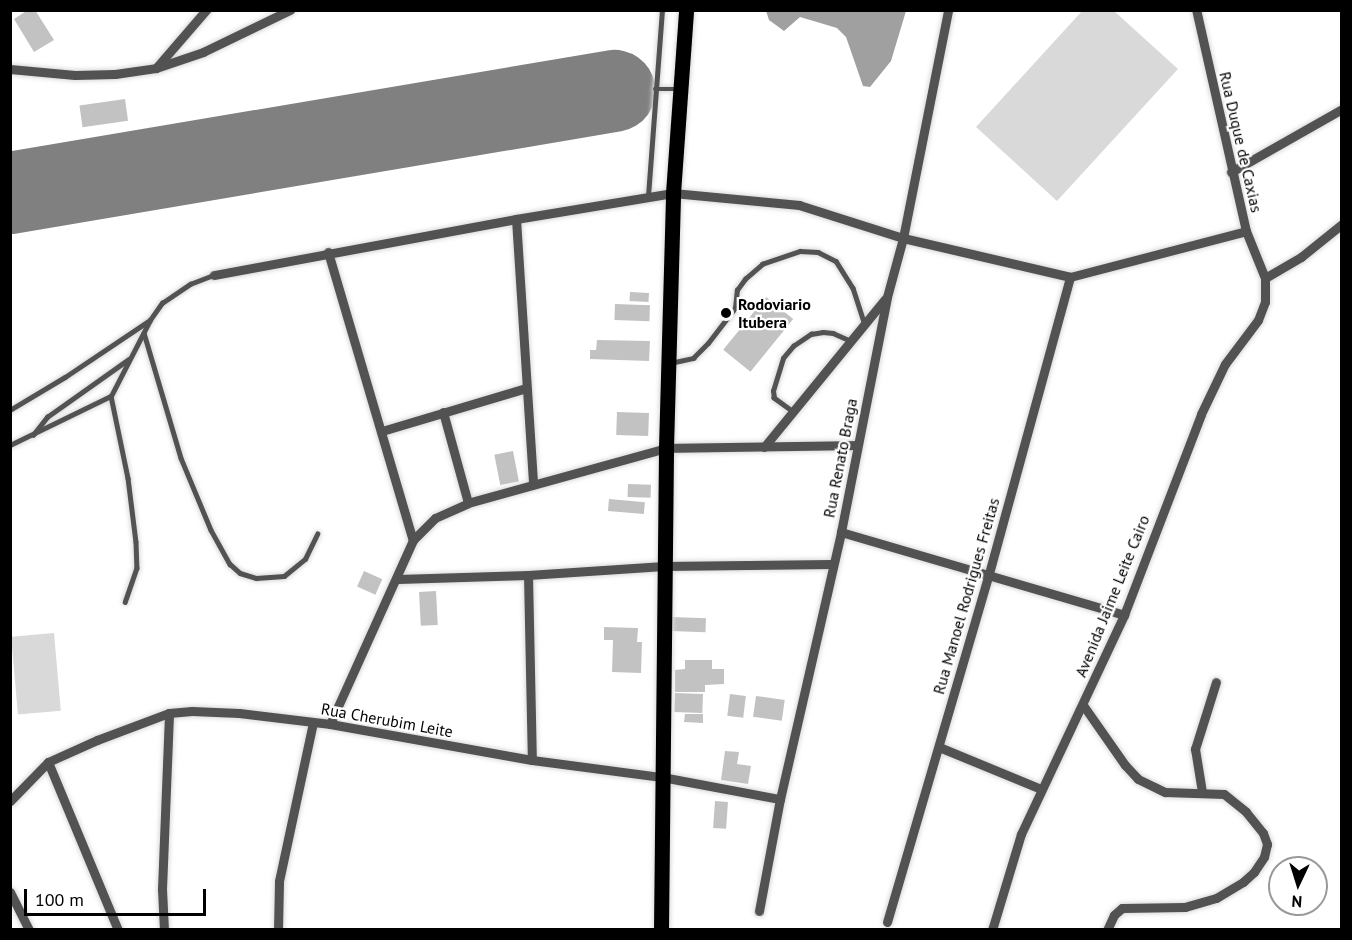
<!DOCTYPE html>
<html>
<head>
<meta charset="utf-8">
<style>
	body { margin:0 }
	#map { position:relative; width:1352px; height:940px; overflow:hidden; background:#fff; font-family:"PT Sans",sans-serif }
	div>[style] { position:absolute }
	.green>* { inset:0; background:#d9d9d9; transform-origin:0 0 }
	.water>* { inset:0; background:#a0a0a0 }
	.runway>* { height:82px; margin:-41px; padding:0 41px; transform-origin:41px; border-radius:41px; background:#808080 }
	.building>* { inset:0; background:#c2c2c2; transform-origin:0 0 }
	.roads { filter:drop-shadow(0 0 2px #dbdbdb) drop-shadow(0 0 2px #dbdbdb) }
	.lane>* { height:4.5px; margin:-2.25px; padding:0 2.25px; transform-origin:2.25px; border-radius:2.25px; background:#525252 }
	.street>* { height:9px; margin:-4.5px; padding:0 4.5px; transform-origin:4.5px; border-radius:4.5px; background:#525252 }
	.primary>* { height:15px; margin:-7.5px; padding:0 7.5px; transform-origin:7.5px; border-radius:7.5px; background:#000 }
	.dots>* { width:16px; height:16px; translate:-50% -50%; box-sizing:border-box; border:3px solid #fff; border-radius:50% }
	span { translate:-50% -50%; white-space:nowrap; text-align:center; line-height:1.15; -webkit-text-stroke:4.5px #fff; paint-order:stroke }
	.street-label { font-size:16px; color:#000 }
	.poi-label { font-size:16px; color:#000; font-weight:700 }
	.left { translate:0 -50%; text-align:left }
	.frame { position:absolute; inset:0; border:12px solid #000; pointer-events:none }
	.north { position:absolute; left:1268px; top:856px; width:60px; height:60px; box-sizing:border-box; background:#fff; border:2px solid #999; border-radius:50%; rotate:184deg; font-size:16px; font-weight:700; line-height:24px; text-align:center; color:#000 }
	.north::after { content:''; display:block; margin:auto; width:21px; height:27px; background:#000; clip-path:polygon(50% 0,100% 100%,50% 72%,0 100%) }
	.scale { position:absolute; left:24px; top:889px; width:182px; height:27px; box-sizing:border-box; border:3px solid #000; border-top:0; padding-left:8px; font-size:18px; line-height:21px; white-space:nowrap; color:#000; -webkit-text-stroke:4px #fff; paint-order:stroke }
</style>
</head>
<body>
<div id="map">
	<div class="green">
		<i style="clip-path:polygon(1083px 10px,1114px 11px,1178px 69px,1057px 201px,976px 127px)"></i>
		<i style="left:54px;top:633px;width:78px;height:43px;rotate:85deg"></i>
	</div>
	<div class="water">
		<i style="clip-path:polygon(766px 11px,766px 10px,906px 11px,891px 61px,870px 87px,863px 86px,846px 37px,837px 28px,800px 17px,784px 31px,769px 20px)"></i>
	</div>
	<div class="runway">
		<i style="left:10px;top:193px;width:613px;rotate:-9.59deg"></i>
	</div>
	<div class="building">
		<i style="clip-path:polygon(28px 10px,35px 10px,54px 40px,34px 52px,14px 19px)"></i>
		<i style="left:125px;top:99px;width:22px;height:46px;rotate:82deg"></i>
		<i style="left:630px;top:292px;width:19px;height:9px;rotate:3deg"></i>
		<i style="left:766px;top:297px;width:35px;height:68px;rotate:39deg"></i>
		<i style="left:615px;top:304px;width:35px;height:16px;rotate:2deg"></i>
		<i style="clip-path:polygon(597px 340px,650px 341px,649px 361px,590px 359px,590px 350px,596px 350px)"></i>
		<i style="left:617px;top:412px;width:32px;height:23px;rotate:2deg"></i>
		<i style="left:513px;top:451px;width:31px;height:19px;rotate:79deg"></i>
		<i style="left:628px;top:484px;width:23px;height:13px;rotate:2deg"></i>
		<i style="left:609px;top:499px;width:36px;height:12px;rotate:5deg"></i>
		<i style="left:364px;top:571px;width:20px;height:17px;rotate:24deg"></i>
		<i style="left:436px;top:591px;width:34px;height:17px;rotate:87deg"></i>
		<i style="left:671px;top:617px;width:35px;height:14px;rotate:2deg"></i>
		<i style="clip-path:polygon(604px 627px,638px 628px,637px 642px,642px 642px,641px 673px,612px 672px,613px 640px,604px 640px)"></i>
		<i style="clip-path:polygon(685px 660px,712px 660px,712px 669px,724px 669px,724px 684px,705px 685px,705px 692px,675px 692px,675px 670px,685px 669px)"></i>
		<i style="left:675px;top:693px;width:28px;height:19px;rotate:2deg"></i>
		<i style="left:730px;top:694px;width:16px;height:22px;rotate:7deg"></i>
		<i style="left:756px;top:696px;width:29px;height:21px;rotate:8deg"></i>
		<i style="clip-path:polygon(685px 714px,703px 714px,703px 723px,684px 722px)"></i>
		<i style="clip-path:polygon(725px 751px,739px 752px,737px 764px,751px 766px,748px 784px,721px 780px)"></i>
		<i style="left:715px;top:801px;width:13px;height:27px;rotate:4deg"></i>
	</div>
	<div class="roads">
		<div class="lane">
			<i style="left:655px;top:89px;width:21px"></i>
			<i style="left:648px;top:196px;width:187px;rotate:-85.7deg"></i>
			<i style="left:144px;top:333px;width:130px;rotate:73.5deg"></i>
			<i style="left:181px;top:458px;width:78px;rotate:67.4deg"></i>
			<i style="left:211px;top:530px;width:39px;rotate:61deg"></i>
			<i style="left:230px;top:564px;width:13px;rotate:42deg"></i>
			<i style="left:240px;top:573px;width:17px;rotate:17deg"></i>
			<i style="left:256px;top:578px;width:28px;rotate:-4deg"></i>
			<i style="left:284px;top:576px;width:27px;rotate:-39deg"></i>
			<i style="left:305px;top:559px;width:28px;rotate:-64deg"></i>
			<i style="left:670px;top:363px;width:24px;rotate:-12deg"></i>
			<i style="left:693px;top:358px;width:21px;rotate:-45deg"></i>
			<i style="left:708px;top:343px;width:44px;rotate:-52.4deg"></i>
			<i style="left:735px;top:308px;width:18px;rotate:-84deg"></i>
			<i style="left:737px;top:290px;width:14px;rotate:-54deg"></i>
			<i style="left:745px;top:279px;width:23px;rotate:-41deg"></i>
			<i style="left:762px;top:264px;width:40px;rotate:-18.9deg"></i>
			<i style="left:800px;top:251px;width:18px;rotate:3deg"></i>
			<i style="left:818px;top:252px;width:20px;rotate:27deg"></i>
			<i style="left:836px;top:261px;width:32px;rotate:58deg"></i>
			<i style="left:853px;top:288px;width:38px;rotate:72deg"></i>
			<i style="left:111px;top:396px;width:84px;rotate:78.3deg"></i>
			<i style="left:128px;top:478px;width:64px;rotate:82.9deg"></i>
			<i style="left:136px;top:542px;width:26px;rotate:88deg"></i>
			<i style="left:137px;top:568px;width:36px;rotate:109deg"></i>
			<i style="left:10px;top:410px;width:64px;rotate:-31deg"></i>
			<i style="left:65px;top:377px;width:102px;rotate:-33.8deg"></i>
			<i style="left:793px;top:412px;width:24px;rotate:-144deg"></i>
			<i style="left:774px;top:398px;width:7px;rotate:-98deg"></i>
			<i style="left:773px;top:391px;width:34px;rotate:-73deg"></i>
			<i style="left:783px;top:358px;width:16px;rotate:-50deg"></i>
			<i style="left:793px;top:346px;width:22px;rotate:-34deg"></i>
			<i style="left:811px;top:334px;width:12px;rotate:-9deg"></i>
			<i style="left:823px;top:332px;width:10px;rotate:6deg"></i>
			<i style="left:833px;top:333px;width:20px;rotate:24deg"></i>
			<i style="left:33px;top:435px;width:23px;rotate:-52deg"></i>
			<i style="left:47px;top:417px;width:100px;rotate:-35.3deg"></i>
			<i style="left:10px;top:445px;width:112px;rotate:-25.9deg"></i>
			<i style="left:111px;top:396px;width:85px;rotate:-62.8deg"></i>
			<i style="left:150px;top:320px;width:21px;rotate:-55deg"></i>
			<i style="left:162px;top:303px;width:34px;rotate:-34deg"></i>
			<i style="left:190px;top:284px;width:26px;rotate:-21deg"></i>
		</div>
		<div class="street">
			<i style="left:156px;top:68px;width:77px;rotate:-49.2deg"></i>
			<i style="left:10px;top:69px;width:65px;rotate:5.3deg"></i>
			<i style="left:75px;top:75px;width:40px;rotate:-1.4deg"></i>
			<i style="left:115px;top:74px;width:41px;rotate:-8.3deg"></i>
			<i style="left:156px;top:68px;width:50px;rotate:-18.8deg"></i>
			<i style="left:203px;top:52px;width:97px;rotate:-25.8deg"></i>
			<i style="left:1231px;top:172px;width:128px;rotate:-29.6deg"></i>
			<i style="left:516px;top:219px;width:266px;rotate:86.3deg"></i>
			<i style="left:328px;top:252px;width:300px;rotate:73.6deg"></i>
			<i style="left:214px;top:275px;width:307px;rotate:-10.5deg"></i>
			<i style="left:516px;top:219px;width:159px;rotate:-9.4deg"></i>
			<i style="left:673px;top:193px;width:127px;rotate:5.4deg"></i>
			<i style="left:799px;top:205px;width:109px;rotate:17.6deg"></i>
			<i style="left:903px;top:238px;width:171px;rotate:13.1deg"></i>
			<i style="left:1070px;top:277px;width:182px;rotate:-14.6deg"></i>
			<i style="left:1265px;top:278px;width:42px;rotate:-30.3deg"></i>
			<i style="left:1301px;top:257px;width:53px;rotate:-38.8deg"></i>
			<i style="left:443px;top:412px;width:94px;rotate:74.6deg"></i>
			<i style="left:382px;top:431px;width:150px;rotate:-16.6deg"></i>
			<i style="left:764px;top:447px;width:191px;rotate:-50.7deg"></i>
			<i style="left:841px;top:532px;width:295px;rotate:16.3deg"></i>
			<i style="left:528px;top:575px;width:185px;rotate:88.8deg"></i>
			<i style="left:398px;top:579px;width:130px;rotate:-1.8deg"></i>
			<i style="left:528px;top:575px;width:136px;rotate:-3.8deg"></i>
			<i style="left:664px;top:566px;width:168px;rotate:-0.7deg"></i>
			<i style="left:1083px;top:705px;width:73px;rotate:55deg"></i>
			<i style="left:1125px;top:765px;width:19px;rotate:47deg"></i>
			<i style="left:1138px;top:779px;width:30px;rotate:26deg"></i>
			<i style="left:1165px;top:792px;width:59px;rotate:1.9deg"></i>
			<i style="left:1224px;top:794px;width:28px;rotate:39deg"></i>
			<i style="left:1246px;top:812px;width:27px;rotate:51deg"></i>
			<i style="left:1263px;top:833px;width:12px;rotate:70deg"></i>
			<i style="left:1267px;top:844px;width:13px;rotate:103deg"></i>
			<i style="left:1264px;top:857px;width:18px;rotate:124deg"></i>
			<i style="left:1254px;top:872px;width:15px;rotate:138deg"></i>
			<i style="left:1243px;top:882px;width:31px;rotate:149deg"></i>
			<i style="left:1216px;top:898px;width:32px;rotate:164deg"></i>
			<i style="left:1185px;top:907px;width:63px;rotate:179.1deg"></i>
			<i style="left:1122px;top:908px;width:11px;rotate:139deg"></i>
			<i style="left:1114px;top:915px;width:17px;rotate:115deg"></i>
			<i style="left:330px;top:724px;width:202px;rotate:-65.7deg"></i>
			<i style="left:413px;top:540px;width:31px;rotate:-45deg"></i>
			<i style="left:435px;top:518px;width:36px;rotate:-24deg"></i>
			<i style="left:468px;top:503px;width:205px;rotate:-15.5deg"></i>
			<i style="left:666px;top:448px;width:191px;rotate:-0.9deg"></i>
			<i style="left:939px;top:747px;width:110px;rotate:22.4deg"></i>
			<i style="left:48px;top:762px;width:182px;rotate:67.4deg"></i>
			<i style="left:1202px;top:792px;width:44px;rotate:-99.2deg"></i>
			<i style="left:1195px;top:749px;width:70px;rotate:-72.6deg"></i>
			<i style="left:10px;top:801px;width:54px;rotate:-45.7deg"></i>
			<i style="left:48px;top:762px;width:54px;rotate:-24.2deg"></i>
			<i style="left:97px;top:740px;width:77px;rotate:-20.6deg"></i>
			<i style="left:169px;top:713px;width:23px;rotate:-5deg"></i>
			<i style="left:192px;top:711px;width:47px;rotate:2.4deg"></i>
			<i style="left:239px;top:713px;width:92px;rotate:6.9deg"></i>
			<i style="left:330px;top:724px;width:205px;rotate:10.1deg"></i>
			<i style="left:532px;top:760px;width:131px;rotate:7.5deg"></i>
			<i style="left:662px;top:777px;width:120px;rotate:10.6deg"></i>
			<i style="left:10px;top:892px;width:42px;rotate:63.4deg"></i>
			<i style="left:759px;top:911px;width:114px;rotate:-79.4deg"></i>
			<i style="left:780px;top:799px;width:274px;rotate:-77.1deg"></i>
			<i style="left:841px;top:532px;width:239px;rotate:-78.9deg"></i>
			<i style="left:887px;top:297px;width:61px;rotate:-74.8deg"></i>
			<i style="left:903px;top:238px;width:232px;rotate:-78.8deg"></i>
			<i style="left:887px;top:922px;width:359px;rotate:-73.7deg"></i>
			<i style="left:988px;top:577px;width:311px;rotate:-74.7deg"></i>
			<i style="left:164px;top:930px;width:41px;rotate:-92.8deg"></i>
			<i style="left:162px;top:889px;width:176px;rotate:-87.7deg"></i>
			<i style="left:278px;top:930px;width:49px;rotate:-88.8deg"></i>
			<i style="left:279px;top:881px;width:162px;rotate:-77.9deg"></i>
			<i style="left:992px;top:930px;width:100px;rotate:-73.2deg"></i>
			<i style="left:1021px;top:834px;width:242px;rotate:-64.8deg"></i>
			<i style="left:1124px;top:615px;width:215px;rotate:-69deg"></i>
			<i style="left:1201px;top:414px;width:55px;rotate:-64.4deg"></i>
			<i style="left:1225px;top:364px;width:55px;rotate:-53.1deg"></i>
			<i style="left:1258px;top:320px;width:19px;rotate:-69deg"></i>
			<i style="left:1265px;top:302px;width:24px;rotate:-90deg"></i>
			<i style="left:1265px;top:278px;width:51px;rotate:-112deg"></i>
			<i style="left:1246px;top:231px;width:227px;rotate:-102.7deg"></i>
		</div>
		<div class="primary">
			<i style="left:661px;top:930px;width:482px;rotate:-89.4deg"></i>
			<i style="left:666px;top:448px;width:255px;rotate:-88.4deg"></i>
			<i style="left:673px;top:193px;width:183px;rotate:-85.9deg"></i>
		</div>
	</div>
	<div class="dots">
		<i style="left:726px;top:313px;background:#000"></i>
	</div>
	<div class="street-label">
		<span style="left:1241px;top:142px;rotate:77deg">Rua Duque de Caxias</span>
		<span style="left:840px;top:458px;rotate:-79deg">Rua Renato Braga</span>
		<span style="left:966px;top:596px;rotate:-74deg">Rua Manoel Rodrigues Freitas</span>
		<span style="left:1112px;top:596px;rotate:-68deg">Avenida Jaime Leite Cairo</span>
		<span style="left:387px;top:720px;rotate:10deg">Rua Cherubim Leite</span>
	</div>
	<div class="poi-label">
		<span class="left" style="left:738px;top:313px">Rodoviario<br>Itubera</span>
	</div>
	<div class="frame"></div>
	<div class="north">N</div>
	<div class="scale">100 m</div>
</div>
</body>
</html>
